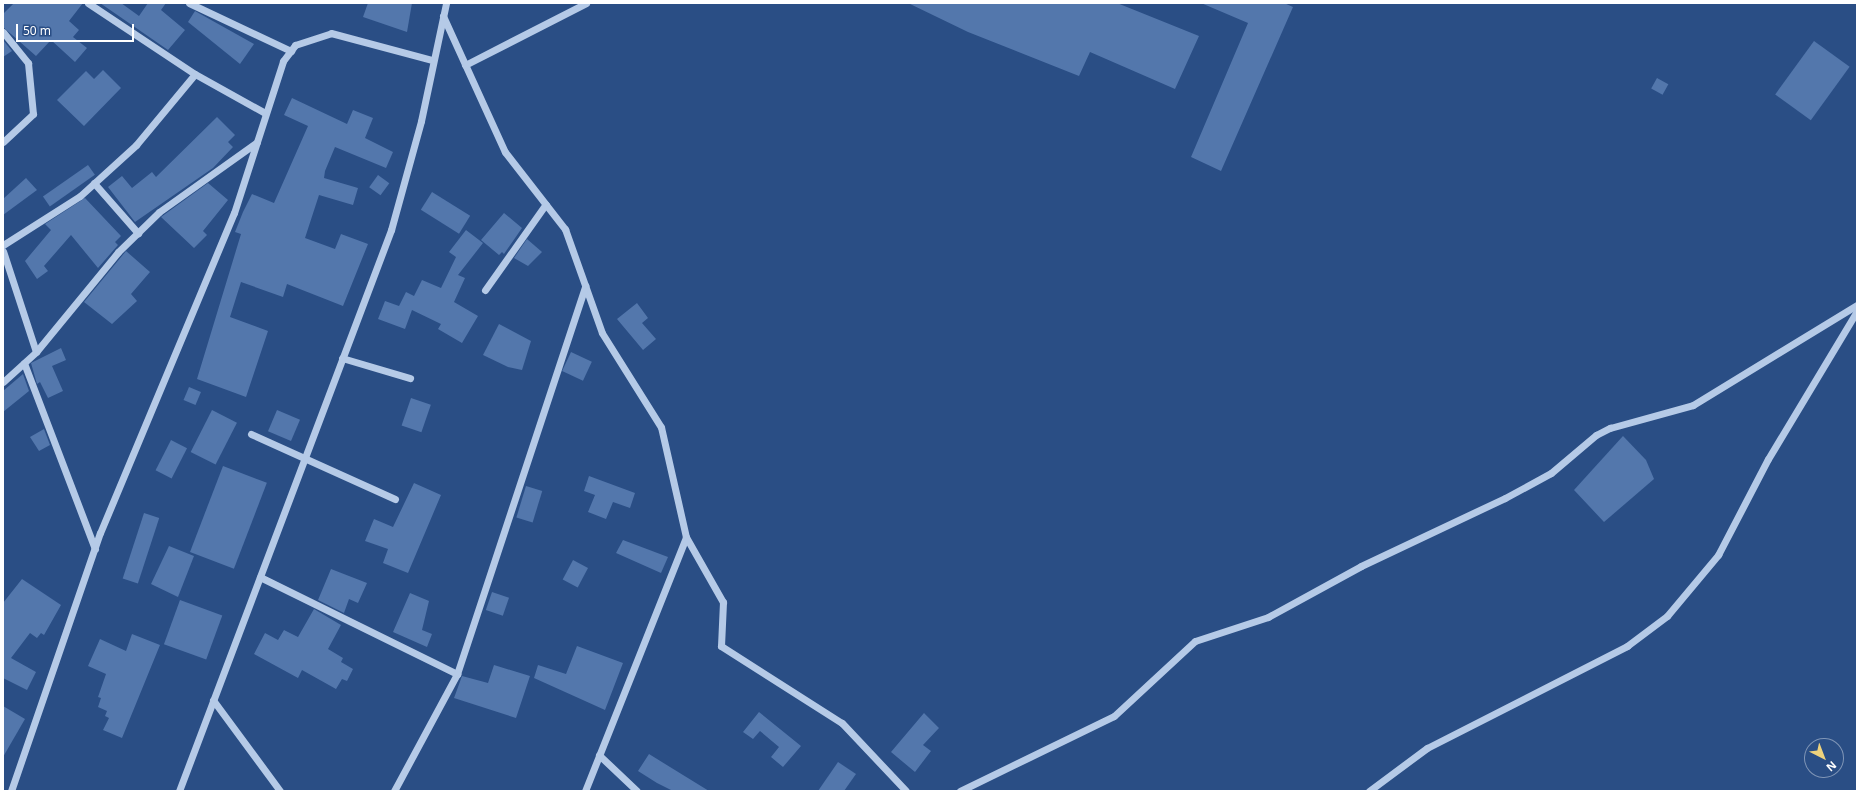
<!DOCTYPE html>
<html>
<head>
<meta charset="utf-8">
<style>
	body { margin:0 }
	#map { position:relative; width:1860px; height:794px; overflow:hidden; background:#2a4e85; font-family:"Noto Sans",sans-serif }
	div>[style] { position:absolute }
	.building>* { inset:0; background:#5377ac; transform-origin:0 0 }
	.minor>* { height:7px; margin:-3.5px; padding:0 3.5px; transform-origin:3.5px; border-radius:3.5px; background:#b5cae7 }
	span { translate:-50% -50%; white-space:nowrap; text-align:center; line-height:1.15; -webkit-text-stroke:3px #2a4e85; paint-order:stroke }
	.frame { position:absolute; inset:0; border:4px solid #fff; pointer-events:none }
	.north { position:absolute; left:1804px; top:738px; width:40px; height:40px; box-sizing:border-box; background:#2a4e85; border:1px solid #7f95b6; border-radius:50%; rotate:138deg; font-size:11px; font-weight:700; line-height:16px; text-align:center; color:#fff }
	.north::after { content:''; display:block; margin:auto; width:14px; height:18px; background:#edd27d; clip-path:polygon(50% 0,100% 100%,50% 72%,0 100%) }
	.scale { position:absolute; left:16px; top:24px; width:118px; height:18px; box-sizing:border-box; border:2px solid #fff; border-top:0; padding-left:5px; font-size:12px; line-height:14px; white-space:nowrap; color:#fff; -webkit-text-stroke:3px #2a4e85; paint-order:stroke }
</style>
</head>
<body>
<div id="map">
	<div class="building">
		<i style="clip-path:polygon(14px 3px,83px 3px,69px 21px,79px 30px,73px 37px,87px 48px,75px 62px,51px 40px,36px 56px,3px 27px,3px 14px)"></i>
		<i style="clip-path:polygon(100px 3px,121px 3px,139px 16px,148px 3px,166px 3px,161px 10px,185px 30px,168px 50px)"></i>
		<i style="clip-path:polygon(368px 3px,412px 3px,407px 32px,363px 17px)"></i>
		<i style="clip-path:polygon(908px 3px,1117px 3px,1199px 36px,1175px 89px,1090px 52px,1079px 76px,968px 32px)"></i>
		<i style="clip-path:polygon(1201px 3px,1284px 3px,1293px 7px,1221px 171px,1191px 157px,1248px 23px)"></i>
		<i style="clip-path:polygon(195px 11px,254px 44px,240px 64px,188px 22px)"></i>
		<i style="clip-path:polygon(3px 40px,12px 51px,3px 57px)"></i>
		<i style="left:1814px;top:41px;width:44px;height:66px;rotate:36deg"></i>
		<i style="clip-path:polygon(103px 70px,121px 88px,84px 126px,57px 100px,86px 71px,94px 79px)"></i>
		<i style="left:1657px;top:78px;width:13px;height:12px;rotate:29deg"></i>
		<i style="clip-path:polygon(292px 98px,347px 124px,353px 110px,373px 118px,365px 138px,393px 152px,386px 168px,335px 147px,325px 171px,324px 178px,358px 188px,353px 205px,319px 195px,305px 238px,335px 249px,341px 234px,368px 244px,343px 306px,287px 284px,283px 297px,241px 282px,230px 317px,268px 331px,246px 397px,197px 379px,241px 234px,235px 232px,243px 212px,252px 194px,274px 203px,308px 126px,284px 115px)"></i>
		<i style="clip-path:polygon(217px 117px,235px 135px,228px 142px,233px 147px,213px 168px,135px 222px,108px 187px,122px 176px,132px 188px,152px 172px,156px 177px)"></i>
		<i style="left:88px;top:165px;width:12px;height:55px;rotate:55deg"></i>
		<i style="left:378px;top:175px;width:14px;height:15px;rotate:36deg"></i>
		<i style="clip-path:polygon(26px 178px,37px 190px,3px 215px,3px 199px)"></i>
		<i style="clip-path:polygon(208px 183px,228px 200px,203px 231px,207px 235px,194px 248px,161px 217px)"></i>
		<i style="left:432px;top:192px;width:45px;height:21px;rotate:32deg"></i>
		<i style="clip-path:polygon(85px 198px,121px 236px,115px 242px,118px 245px,98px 268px,71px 235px,44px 266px,48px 271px,37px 279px,25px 261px,51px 230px,45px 224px)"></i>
		<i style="clip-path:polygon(504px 213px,522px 228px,504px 254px,502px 252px,499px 255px,481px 240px)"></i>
		<i style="clip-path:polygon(466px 230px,483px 243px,458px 275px,465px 278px,454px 302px,478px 316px,462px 343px,438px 329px,441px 324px,412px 310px,405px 329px,378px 319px,385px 301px,399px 306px,406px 292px,414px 296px,422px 280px,441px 288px,456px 257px,449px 252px)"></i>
		<i style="clip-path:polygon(527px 239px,542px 252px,528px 266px,514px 258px)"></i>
		<i style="clip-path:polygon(126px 251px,150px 272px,131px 294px,137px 301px,112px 324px,84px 302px)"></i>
		<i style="clip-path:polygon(637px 303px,648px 318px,642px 323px,656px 339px,643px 350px,617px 319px)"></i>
		<i style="clip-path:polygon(499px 324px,531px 341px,522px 370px,508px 367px,483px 355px)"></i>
		<i style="clip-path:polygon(61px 348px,66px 360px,52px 366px,63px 391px,48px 398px,40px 382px,37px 384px,31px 363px)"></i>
		<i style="left:571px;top:352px;width:23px;height:21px;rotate:25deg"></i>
		<i style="clip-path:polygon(23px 374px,29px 391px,3px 412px,3px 391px)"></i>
		<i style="left:189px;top:387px;width:13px;height:14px;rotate:23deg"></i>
		<i style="left:411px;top:398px;width:21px;height:29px;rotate:19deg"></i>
		<i style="left:212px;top:410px;width:28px;height:47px;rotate:27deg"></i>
		<i style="left:277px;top:410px;width:25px;height:23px;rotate:23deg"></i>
		<i style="clip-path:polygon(44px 429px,50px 445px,39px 451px,30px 437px)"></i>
		<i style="clip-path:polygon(1623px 436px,1646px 460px,1654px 479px,1604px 522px,1574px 490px)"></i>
		<i style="left:171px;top:440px;width:18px;height:34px;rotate:27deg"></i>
		<i style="left:223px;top:466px;width:47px;height:92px;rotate:21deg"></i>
		<i style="clip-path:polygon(589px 476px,635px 493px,630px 508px,613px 502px,606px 519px,588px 512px,595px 495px,584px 491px)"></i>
		<i style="clip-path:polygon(414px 483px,441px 495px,408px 573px,383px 563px,388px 549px,365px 541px,374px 519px,393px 527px)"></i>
		<i style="left:526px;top:486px;width:17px;height:33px;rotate:17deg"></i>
		<i style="left:144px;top:513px;width:16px;height:69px;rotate:18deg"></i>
		<i style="clip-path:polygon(623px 540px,668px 557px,661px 573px,616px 553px)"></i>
		<i style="clip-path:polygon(169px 546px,194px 556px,178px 597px,151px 584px)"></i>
		<i style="left:573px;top:560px;width:17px;height:22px;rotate:28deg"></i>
		<i style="clip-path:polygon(331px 569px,367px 583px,358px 603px,349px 599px,344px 613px,318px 600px)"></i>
		<i style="clip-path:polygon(22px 579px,61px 605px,44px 635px,41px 633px,37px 638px,30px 633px,11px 658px,36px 672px,27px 690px,3px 678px,3px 603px)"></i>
		<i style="left:492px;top:592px;width:18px;height:19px;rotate:19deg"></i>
		<i style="clip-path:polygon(410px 593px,429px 601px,422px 630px,432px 634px,427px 647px,393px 632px)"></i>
		<i style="left:180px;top:600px;width:45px;height:47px;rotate:20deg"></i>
		<i style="clip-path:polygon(314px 609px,341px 625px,328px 649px,343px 658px,341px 662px,353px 669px,347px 681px,342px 679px,336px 689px,302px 670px,298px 678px,254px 654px,265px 633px,278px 640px,284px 630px,298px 637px)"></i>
		<i style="clip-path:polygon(132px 634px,160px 645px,122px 738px,103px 730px,109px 718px,105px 716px,107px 711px,98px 707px,101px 698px,98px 697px,106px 674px,88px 666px,100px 639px,126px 651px)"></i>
		<i style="clip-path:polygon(577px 646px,623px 663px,605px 710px,534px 678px,538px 665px,566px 674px)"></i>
		<i style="clip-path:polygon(494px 665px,530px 676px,516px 718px,454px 698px,462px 676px,488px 683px)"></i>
		<i style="clip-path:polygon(3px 706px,25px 719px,3px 757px)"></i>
		<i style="clip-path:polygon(759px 712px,801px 746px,783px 767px,771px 757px,779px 747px,760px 731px,753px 739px,743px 732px)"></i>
		<i style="clip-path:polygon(924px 713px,939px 728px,923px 745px,931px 751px,915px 772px,891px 752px)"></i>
		<i style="clip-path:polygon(649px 754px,670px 767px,709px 791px,673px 791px,657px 783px,638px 771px)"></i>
		<i style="clip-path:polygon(838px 762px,856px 774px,844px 791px,818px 791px)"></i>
	</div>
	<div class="minor">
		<i style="left:88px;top:3px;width:128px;rotate:33.6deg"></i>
		<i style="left:189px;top:3px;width:113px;rotate:25.2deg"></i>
		<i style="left:443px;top:16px;width:149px;rotate:65.5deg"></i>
		<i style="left:505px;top:152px;width:98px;rotate:52.1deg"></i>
		<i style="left:565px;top:229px;width:110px;rotate:70.4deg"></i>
		<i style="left:602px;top:333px;width:111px;rotate:57.9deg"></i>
		<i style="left:661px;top:427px;width:113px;rotate:77.2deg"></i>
		<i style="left:686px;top:537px;width:75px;rotate:60.4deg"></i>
		<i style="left:723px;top:602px;width:44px;rotate:92.6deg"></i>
		<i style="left:721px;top:646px;width:143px;rotate:32.5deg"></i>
		<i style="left:842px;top:723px;width:93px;rotate:46.7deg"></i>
		<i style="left:3px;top:32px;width:40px;rotate:51deg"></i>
		<i style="left:28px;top:63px;width:51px;rotate:84.4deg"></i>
		<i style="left:33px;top:114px;width:41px;rotate:137deg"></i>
		<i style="left:465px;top:65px;width:136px;rotate:-27.1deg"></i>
		<i style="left:94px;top:183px;width:67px;rotate:48.7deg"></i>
		<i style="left:3px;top:245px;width:91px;rotate:-32.5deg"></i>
		<i style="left:80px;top:196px;width:76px;rotate:-42.3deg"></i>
		<i style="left:136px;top:145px;width:92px;rotate:-50.3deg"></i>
		<i style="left:195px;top:74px;width:80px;rotate:29.1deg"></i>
		<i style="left:3px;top:251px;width:106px;rotate:71.9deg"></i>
		<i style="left:485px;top:290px;width:105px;rotate:-54.7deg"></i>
		<i style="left:342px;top:358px;width:71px;rotate:16.4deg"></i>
		<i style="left:24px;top:363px;width:199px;rotate:69.1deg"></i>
		<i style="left:3px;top:382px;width:45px;rotate:-42.3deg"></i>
		<i style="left:36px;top:352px;width:129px;rotate:-50.6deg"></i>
		<i style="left:118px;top:252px;width:57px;rotate:-44.3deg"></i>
		<i style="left:159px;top:212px;width:120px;rotate:-35.5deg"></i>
		<i style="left:251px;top:434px;width:158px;rotate:24.3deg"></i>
		<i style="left:260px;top:577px;width:220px;rotate:26.2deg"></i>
		<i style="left:457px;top:674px;width:409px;rotate:-71.7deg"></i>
		<i style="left:213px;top:700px;width:113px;rotate:53.6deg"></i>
		<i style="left:599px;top:755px;width:52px;rotate:43.5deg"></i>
		<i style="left:11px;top:791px;width:273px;rotate:-71deg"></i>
		<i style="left:100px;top:533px;width:347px;rotate:-67.3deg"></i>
		<i style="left:234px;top:213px;width:160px;rotate:-72.1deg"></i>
		<i style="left:283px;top:61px;width:20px;rotate:-53deg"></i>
		<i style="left:295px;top:45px;width:38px;rotate:-18deg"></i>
		<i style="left:331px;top:33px;width:105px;rotate:15deg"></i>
		<i style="left:179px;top:791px;width:600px;rotate:-69.3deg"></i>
		<i style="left:391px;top:230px;width:113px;rotate:-74.6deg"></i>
		<i style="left:421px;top:121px;width:121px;rotate:-78deg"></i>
		<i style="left:394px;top:791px;width:133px;rotate:-61.7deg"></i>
		<i style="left:585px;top:791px;width:273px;rotate:-68.3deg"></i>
		<i style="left:960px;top:791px;width:171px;rotate:-26deg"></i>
		<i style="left:1114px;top:716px;width:110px;rotate:-42.8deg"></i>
		<i style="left:1195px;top:641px;width:77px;rotate:-18.2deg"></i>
		<i style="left:1268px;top:617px;width:106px;rotate:-28.7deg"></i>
		<i style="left:1361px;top:566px;width:159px;rotate:-25.3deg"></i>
		<i style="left:1505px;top:498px;width:52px;rotate:-28.5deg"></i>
		<i style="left:1551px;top:473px;width:59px;rotate:-40.2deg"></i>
		<i style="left:1596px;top:435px;width:16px;rotate:-27deg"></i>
		<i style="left:1610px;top:428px;width:86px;rotate:-15.5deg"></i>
		<i style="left:1693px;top:405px;width:192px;rotate:-31.4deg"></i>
		<i style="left:1369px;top:791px;width:72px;rotate:-36.6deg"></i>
		<i style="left:1427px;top:748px;width:225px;rotate:-27deg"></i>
		<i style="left:1627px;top:646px;width:50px;rotate:-36.9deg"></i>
		<i style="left:1667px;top:616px;width:80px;rotate:-50.1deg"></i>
		<i style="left:1718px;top:555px;width:108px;rotate:-62.5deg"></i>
		<i style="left:1768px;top:459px;width:173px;rotate:-59deg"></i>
	</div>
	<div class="frame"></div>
	<div class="north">N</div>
	<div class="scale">50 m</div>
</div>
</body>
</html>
